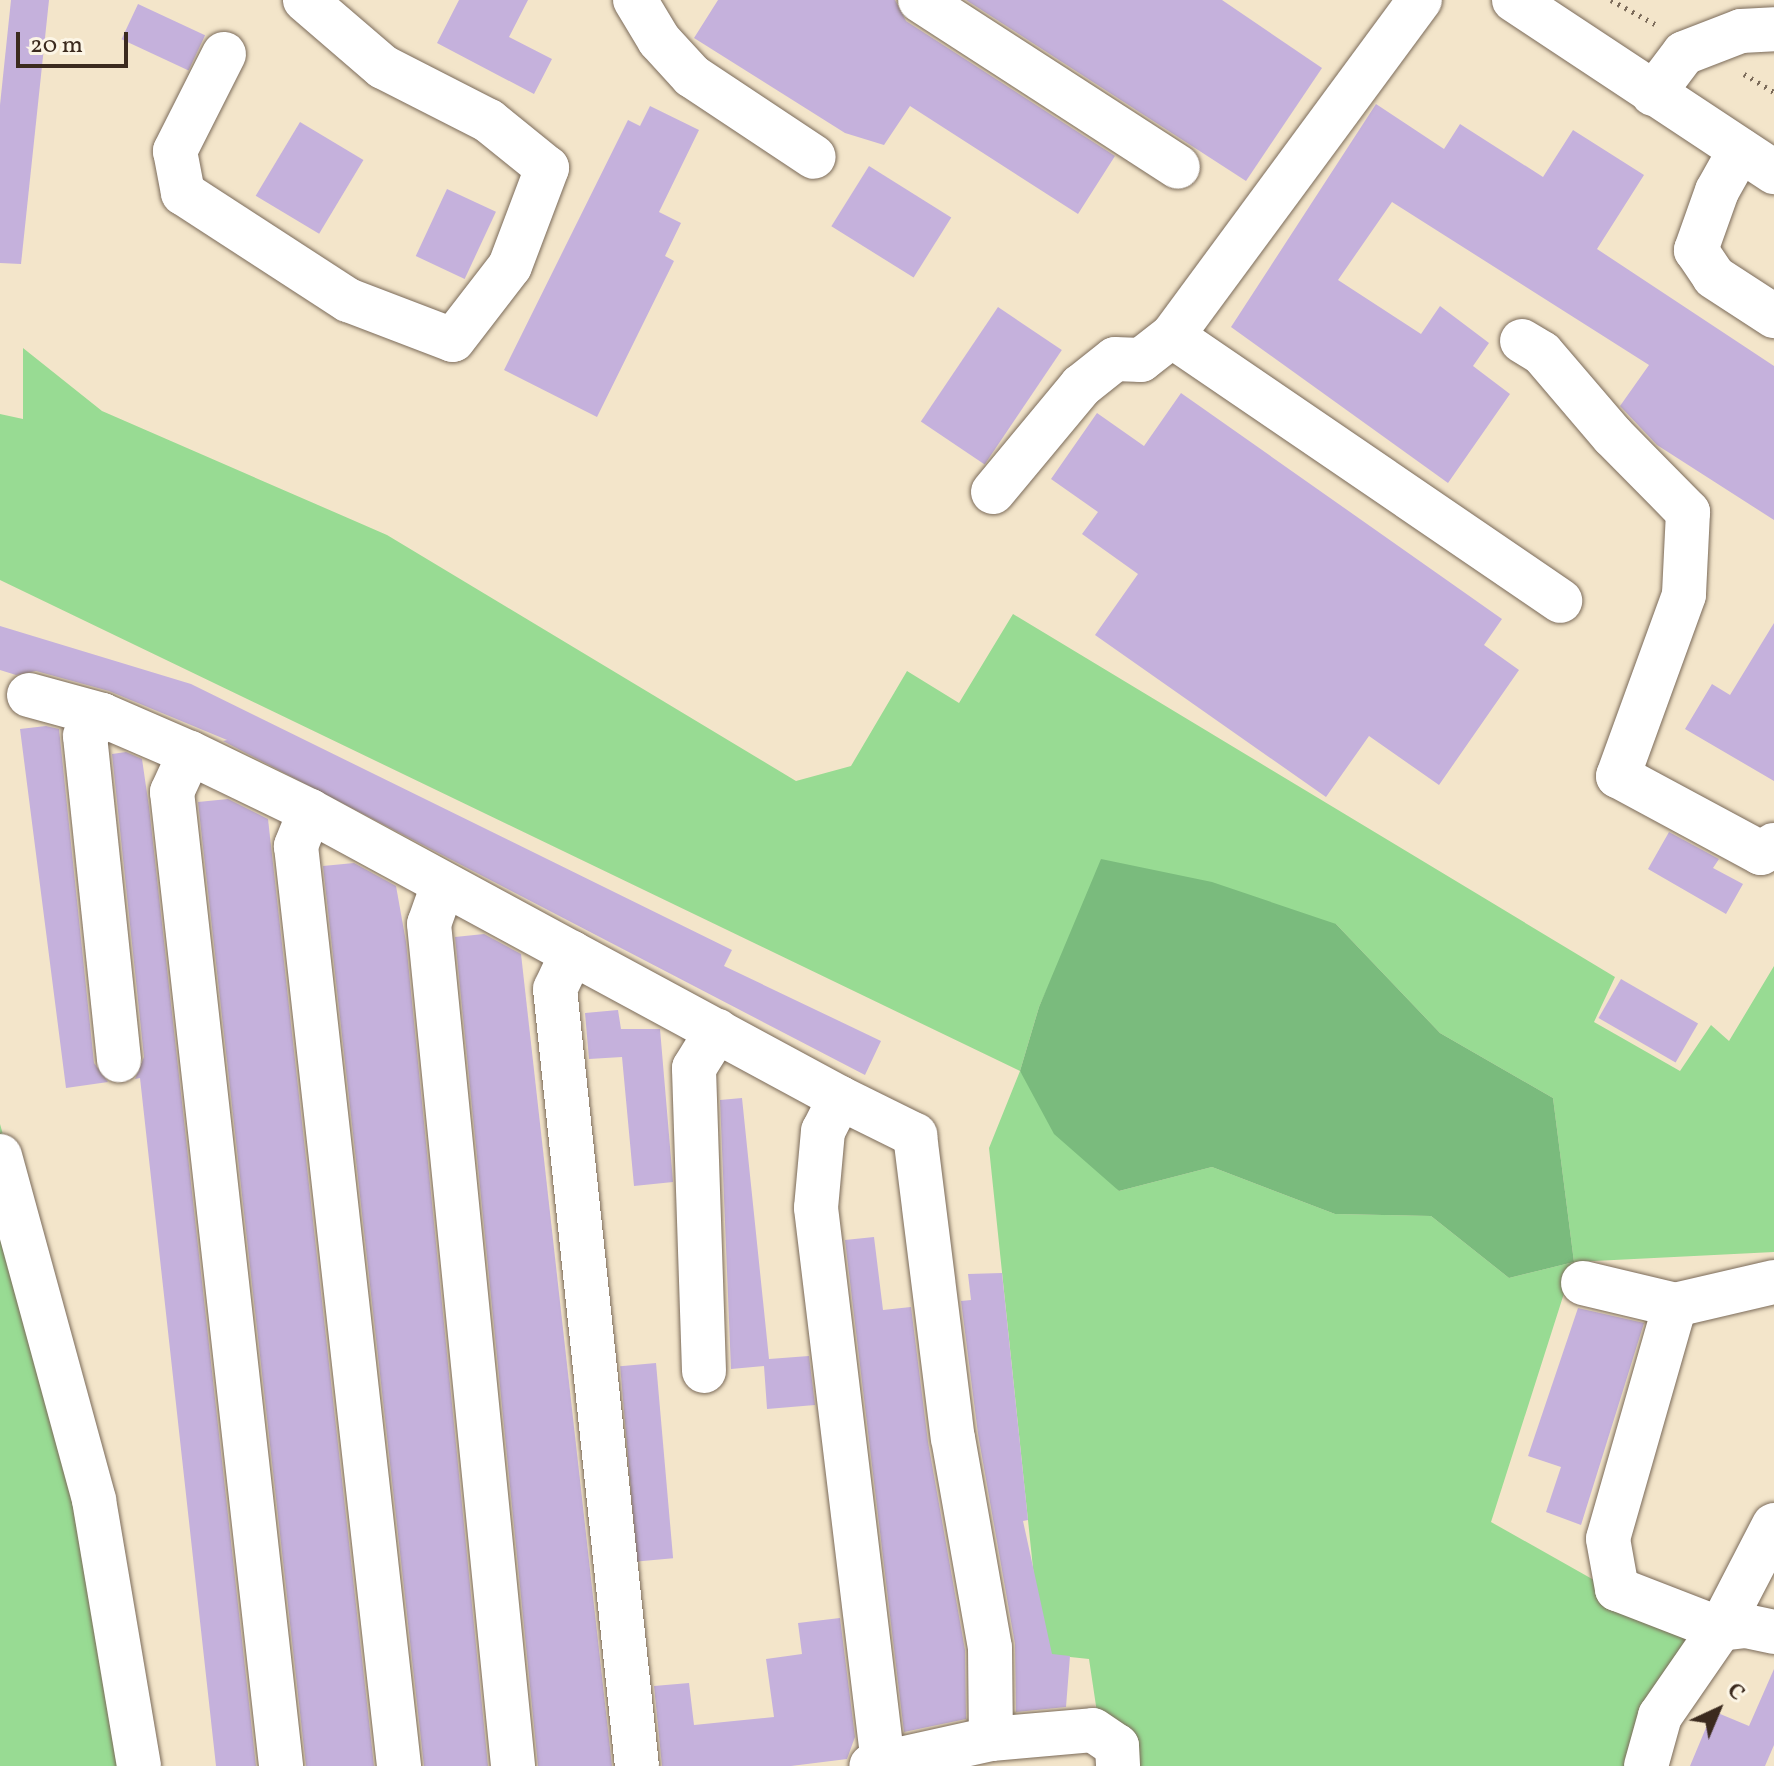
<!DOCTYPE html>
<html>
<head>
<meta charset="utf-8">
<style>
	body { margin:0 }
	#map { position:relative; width:1774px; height:1766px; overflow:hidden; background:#f3e5ca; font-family:Vollkorn,serif }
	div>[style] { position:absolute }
	.green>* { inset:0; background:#98db93 }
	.forest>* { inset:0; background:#7abb7d }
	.building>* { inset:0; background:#c5b1dc; transform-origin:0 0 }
	.path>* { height:5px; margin-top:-2.5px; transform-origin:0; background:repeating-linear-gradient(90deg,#7b6b5a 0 2px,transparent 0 8px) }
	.roads { filter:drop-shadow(0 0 2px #7b6b5a) drop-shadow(0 0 2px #7b6b5a) }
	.minor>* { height:44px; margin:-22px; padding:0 22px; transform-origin:22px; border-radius:22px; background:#fff }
	.major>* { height:44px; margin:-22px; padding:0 22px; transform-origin:22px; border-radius:22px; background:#fff }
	span { translate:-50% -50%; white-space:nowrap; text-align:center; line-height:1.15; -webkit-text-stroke:8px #fcf5e5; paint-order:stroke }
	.north { position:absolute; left:1678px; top:1670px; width:80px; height:80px; -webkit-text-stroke:6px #fcf5e5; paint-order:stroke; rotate:44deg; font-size:22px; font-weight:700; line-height:32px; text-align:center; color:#3b2a1e }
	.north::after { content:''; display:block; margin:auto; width:28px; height:36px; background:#3b2a1e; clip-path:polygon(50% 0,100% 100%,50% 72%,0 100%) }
	.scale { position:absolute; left:16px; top:32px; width:112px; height:36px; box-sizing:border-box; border:4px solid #3b2a1e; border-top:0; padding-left:10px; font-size:24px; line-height:28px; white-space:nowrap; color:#3b2a1e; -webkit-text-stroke:6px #fcf5e5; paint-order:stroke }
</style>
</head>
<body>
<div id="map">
	<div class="green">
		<i style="clip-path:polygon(evenodd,23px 348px,102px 411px,387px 535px,796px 781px,851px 766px,907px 671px,959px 703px,1013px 614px,1615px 977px,1594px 1022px,1680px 1071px,1711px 1025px,1729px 1041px,1774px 966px,1774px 1252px,1574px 1262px,1491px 1522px,1693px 1636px,1658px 1680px,1628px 1766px,1105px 1766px,1089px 1659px,1042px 1654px,989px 1148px,1020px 1071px,0 580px,0 414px,23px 419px,23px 348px,1336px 924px,1440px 1033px,1553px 1098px,1574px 1262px,1509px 1278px,1431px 1216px,1335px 1214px,1212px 1167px,1119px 1191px,1020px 1071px,1039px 1007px,1069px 940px,1336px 924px)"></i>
		<i style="clip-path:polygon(0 1124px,123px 1556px,155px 1766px,0 1766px)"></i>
	</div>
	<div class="forest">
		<i style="clip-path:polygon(1101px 859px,1212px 882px,1336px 924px,1440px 1033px,1553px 1098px,1574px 1262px,1509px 1278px,1431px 1216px,1335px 1214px,1212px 1167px,1119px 1191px,1054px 1134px,1020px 1071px,1039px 1007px)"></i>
	</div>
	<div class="building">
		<i style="clip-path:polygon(11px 0,49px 0,21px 264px,0 263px,0 105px)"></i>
		<i style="clip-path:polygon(459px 0,528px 0,509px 37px,552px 59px,534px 94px,437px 43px)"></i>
		<i style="clip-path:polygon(718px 0,895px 0,906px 21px,1115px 156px,1078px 214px,910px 106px,884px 145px,845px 133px,694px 38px)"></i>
		<i style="clip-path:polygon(966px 0,1222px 0,1322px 68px,1246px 181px)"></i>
		<i style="left:138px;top:4px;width:74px;height:39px;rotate:25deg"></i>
		<i style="clip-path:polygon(1376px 104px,1444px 149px,1460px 124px,1543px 177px,1573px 130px,1644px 175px,1597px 249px,1774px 366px,1774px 520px,1657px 445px,1620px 406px,1649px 365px,1392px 202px,1338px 280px,1421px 334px,1440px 306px,1489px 343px,1473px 366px,1510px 394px,1448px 483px,1231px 327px)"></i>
		<i style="clip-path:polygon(650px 106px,699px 130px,659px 212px,681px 223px,665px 256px,674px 261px,597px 417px,504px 370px,628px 120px,640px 126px)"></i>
		<i style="left:300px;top:122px;width:74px;height:86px;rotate:31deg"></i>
		<i style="left:869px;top:166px;width:97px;height:71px;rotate:32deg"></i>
		<i style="left:447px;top:189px;width:54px;height:74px;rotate:25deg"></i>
		<i style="left:998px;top:307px;width:77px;height:138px;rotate:34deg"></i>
		<i style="clip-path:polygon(1181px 393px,1502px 619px,1484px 645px,1519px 670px,1439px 785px,1369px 736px,1326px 797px,1095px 635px,1138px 574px,1082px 534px,1098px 512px,1051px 479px,1097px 413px,1144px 446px)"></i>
		<i style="clip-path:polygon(1774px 623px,1774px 781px,1685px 729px,1712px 684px,1730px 695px)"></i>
		<i style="clip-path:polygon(0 626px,191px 684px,732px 950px,724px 966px,881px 1041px,865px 1075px,223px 741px,227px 740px,109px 691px,36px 671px,16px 675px,0 670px)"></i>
		<i style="clip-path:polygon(46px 726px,59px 729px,94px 1063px,108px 1082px,66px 1088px,20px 729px)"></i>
		<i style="clip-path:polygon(126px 752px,142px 759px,149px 807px,256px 1766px,216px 1766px,140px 1078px,135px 1079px,144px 1057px,112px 754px)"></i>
		<i style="clip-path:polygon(228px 799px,268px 819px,374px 1766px,306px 1766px,198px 802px)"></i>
		<i style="clip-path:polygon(1669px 832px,1719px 859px,1713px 868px,1743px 884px,1726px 914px,1648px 869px)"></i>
		<i style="clip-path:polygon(354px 863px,396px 886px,406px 942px,488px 1766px,424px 1766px,323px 866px)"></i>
		<i style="clip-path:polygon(484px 934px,521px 954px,612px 1766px,538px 1766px,455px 937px)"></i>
		<i style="left:1621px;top:979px;width:89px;height:45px;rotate:30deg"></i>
		<i style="clip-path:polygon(618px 1010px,621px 1029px,660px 1029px,673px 1182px,634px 1186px,622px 1057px,589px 1059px,585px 1013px)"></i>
		<i style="clip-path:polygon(742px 1098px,769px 1359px,809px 1356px,815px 1405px,767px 1409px,764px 1366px,731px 1369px,720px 1100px)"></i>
		<i style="clip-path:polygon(874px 1237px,883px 1310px,911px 1307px,928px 1442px,965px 1650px,966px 1719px,904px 1732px,845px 1240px)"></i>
		<i style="clip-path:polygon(1002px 1273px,1028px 1520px,1023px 1521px,1052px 1654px,1070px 1656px,1066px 1707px,1016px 1712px,1015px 1644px,978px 1434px,961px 1301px,971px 1300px,968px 1274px)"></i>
		<i style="clip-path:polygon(1578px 1308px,1644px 1323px,1581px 1525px,1546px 1512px,1561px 1467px,1528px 1456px)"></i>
		<i style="left:656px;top:1363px;width:196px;height:36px;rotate:85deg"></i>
		<i style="clip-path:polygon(840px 1618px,855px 1737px,847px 1759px,791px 1766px,662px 1766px,654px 1686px,689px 1683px,694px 1725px,774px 1717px,766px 1659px,802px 1654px,798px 1623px)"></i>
		<i style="clip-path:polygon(1774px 1669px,1774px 1745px,1765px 1766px,1690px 1766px,1713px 1711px,1749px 1726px)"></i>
	</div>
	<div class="path">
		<i style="left:1611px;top:0;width:50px;rotate:28.6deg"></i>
		<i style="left:1744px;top:74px;width:35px;rotate:31deg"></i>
	</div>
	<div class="roads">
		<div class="minor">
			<i style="left:635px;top:0;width:47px;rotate:59deg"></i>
			<i style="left:659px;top:40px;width:49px;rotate:47.5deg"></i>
			<i style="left:692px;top:76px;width:146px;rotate:33.6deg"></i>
			<i style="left:920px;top:0;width:307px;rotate:32.9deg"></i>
			<i style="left:224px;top:54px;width:109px;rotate:116.8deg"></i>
			<i style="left:175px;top:151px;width:43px;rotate:79.2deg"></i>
			<i style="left:183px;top:193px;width:197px;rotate:33deg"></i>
			<i style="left:348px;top:300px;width:112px;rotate:20.9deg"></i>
			<i style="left:453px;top:340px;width:93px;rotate:-52.4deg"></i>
			<i style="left:510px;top:266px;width:105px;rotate:-69.3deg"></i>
			<i style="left:547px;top:168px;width:75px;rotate:-141deg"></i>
			<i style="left:489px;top:121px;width:119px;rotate:-153deg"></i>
			<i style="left:383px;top:67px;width:103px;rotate:-139.3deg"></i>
			<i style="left:1653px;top:94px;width:51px;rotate:-52.9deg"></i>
			<i style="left:1684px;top:53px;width:61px;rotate:-21.1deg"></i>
			<i style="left:1741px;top:31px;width:33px;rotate:-3deg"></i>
			<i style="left:1740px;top:150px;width:47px;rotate:119.3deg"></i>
			<i style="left:1717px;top:191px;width:63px;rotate:109.6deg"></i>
			<i style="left:1696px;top:250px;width:32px;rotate:56deg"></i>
			<i style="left:1714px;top:277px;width:72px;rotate:33deg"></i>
			<i style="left:1172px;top:336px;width:470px;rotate:34.3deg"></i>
			<i style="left:1522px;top:341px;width:23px;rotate:31deg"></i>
			<i style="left:1542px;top:353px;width:109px;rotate:49.5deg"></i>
			<i style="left:1613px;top:436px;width:107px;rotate:45.4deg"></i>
			<i style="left:1688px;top:512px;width:83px;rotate:92.8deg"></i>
			<i style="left:1684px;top:595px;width:193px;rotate:110deg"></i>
			<i style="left:1618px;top:776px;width:162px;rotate:28.3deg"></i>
			<i style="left:1761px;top:853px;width:15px;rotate:-32deg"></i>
			<i style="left:993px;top:492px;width:138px;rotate:-50.3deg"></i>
			<i style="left:1081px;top:386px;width:43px;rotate:-38.5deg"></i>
			<i style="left:1115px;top:359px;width:26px;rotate:2deg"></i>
			<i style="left:1141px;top:360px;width:39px;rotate:-38deg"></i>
			<i style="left:1172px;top:336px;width:418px;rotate:-53.6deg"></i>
			<i style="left:29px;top:695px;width:76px;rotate:15.3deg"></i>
			<i style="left:102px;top:715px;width:96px;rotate:23.4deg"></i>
			<i style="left:190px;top:753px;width:133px;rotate:25.8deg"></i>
			<i style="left:310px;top:811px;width:298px;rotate:28.5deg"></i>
			<i style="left:572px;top:953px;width:40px;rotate:115deg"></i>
			<i style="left:555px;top:989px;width:781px;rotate:83.98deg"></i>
			<i style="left:102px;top:715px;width:27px;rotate:129deg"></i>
			<i style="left:85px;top:736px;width:326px;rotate:84deg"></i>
			<i style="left:190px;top:753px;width:43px;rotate:114.8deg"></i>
			<i style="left:172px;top:792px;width:980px;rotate:83.61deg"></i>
			<i style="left:310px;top:811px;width:38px;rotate:112deg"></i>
			<i style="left:296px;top:846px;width:926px;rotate:83.61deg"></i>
			<i style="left:443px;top:885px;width:41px;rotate:109.7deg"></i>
			<i style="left:429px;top:924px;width:846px;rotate:84.3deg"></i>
			<i style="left:572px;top:953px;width:305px;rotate:28.4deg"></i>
			<i style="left:840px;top:1098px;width:37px;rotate:117deg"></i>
			<i style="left:823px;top:1131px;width:77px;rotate:95.2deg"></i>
			<i style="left:816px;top:1208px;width:559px;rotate:83.12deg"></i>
			<i style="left:883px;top:1763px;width:12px;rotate:166deg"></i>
			<i style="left:840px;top:1098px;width:84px;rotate:26.3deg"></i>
			<i style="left:915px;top:1135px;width:305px;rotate:82.9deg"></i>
			<i style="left:953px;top:1438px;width:213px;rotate:80deg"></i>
			<i style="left:990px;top:1648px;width:91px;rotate:89.4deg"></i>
			<i style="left:991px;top:1739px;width:111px;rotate:167.5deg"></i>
			<i style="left:0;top:1156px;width:357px;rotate:74.7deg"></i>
			<i style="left:94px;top:1500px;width:270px;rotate:80.4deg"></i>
			<i style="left:1583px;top:1283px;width:95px;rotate:13.4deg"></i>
			<i style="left:1675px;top:1305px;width:102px;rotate:-13.1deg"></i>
			<i style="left:1675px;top:1305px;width:243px;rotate:106deg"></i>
			<i style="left:1608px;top:1539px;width:51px;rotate:79.8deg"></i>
			<i style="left:1617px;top:1589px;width:110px;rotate:21.2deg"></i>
			<i style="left:1720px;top:1629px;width:117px;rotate:-62.6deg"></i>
			<i style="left:704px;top:1371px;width:303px;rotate:-91.9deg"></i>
			<i style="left:694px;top:1068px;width:44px;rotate:-58.1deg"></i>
			<i style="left:991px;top:1739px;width:102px;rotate:-5deg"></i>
			<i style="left:1093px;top:1730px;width:29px;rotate:34deg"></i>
			<i style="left:1117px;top:1746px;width:20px;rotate:87deg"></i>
			<i style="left:1646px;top:1766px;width:52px;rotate:-74.4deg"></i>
			<i style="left:1660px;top:1716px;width:106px;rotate:-55.4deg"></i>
			<i style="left:1720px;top:1629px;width:26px;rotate:-7deg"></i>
			<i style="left:1746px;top:1626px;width:29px;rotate:12deg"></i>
		</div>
		<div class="major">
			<i style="left:1514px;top:0;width:312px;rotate:33.5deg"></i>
		</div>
	</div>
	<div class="north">С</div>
	<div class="scale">20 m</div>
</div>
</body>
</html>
